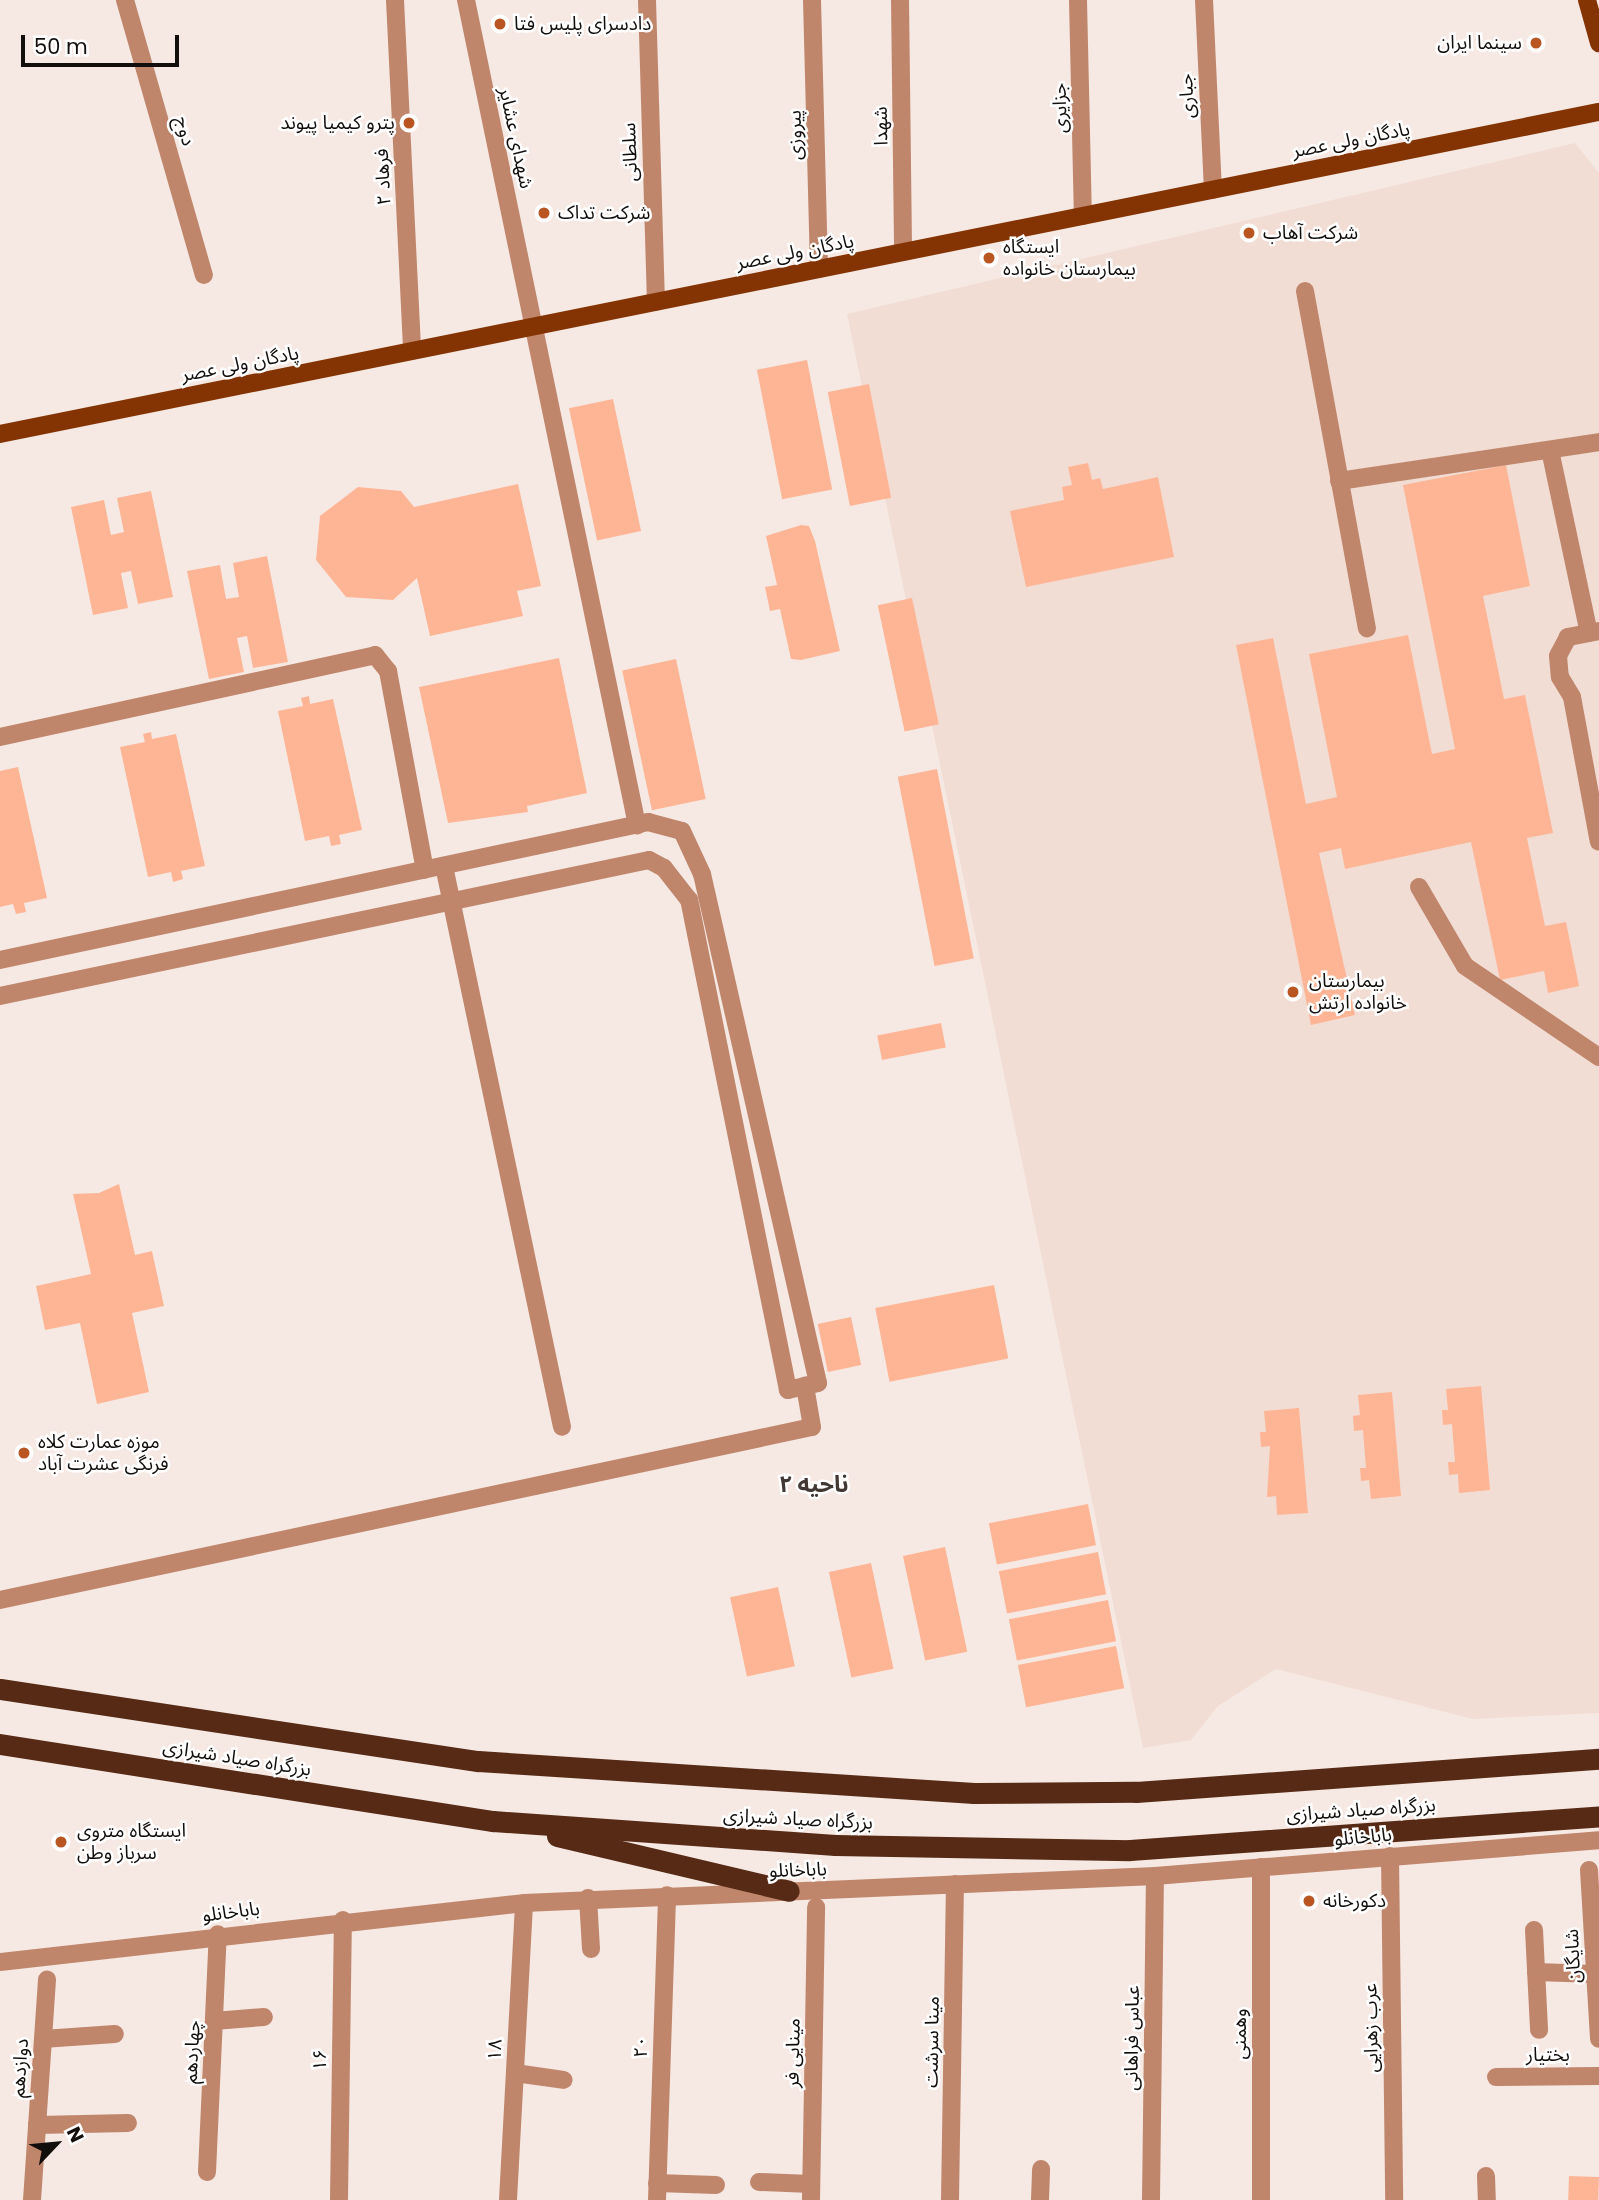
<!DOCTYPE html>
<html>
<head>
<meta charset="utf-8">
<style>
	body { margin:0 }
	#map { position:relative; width:1599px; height:2200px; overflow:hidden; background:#f6e9e4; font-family:Poppins,"Noto Sans Arabic",sans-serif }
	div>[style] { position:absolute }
	.built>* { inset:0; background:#f1ddd4 }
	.building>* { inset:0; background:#feb595; transform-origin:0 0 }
	.minor>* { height:18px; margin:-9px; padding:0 9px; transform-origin:9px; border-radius:9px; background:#c0866c }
	.major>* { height:18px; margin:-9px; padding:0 9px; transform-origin:9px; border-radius:9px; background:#843402 }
	.highway>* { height:21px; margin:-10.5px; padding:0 10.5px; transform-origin:10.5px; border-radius:10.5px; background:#562a15 }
	.dots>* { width:19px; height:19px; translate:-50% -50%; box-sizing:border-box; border:4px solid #fff; border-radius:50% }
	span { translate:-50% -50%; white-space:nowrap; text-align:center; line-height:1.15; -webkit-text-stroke:5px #fff; paint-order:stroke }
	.poi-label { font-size:19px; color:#120e0c }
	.left { translate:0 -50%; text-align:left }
	.right { translate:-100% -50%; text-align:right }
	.street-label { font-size:19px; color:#120e0c }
	.quarter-label { font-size:23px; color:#413733; font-weight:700 }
	.north { position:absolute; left:21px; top:2109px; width:70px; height:70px; -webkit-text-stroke:5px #fff; paint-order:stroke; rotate:64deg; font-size:19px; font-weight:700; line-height:28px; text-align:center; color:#120e0c }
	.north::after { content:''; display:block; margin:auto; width:24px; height:32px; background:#120e0c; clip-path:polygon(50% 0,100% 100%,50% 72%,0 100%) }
	.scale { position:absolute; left:21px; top:35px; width:158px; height:32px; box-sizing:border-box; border:4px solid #120e0c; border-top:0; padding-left:9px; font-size:21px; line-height:24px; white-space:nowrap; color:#120e0c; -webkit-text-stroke:5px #fff; paint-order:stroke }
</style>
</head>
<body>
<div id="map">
	<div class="built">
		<i style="clip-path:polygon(1575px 143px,1599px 173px,1599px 1713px,1473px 1719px,1276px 1669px,1218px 1706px,1191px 1740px,1143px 1748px,847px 314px)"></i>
	</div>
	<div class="building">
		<i style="left:807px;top:360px;width:132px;height:51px;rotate:79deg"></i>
		<i style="left:869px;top:384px;width:116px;height:42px;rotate:79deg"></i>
		<i style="left:613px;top:399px;width:135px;height:45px;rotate:78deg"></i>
		<i style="clip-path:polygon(1088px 463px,1092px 480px,1100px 478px,1103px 489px,1158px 477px,1174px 557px,1026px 587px,1010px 511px,1064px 500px,1062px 487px,1072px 485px,1068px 467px)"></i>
		<i style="clip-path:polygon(1506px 465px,1530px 586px,1483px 596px,1504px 699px,1525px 695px,1553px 833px,1527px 838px,1545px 926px,1566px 922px,1579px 986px,1548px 993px,1544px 971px,1500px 980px,1471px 842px,1345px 869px,1341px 848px,1319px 853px,1355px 1015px,1311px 1025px,1236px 645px,1273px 638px,1306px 804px,1337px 797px,1309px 654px,1408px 635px,1432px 754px,1455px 749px,1403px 485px)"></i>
		<i style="clip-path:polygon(518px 484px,541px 586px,517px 591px,523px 616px,430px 636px,417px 578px,393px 600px,346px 597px,316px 560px,320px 516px,358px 487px,401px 491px,414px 507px)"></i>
		<i style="clip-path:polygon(151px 491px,173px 597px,138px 604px,131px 571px,121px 573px,128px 608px,93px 615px,71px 507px,104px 500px,111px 535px,124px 532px,117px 498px)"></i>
		<i style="clip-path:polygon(801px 525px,809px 526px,815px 541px,840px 651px,801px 660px,791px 659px,780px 609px,770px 611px,765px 587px,777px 585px,766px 536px)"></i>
		<i style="clip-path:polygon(267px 556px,288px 662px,253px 668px,247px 636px,237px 638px,244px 672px,209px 679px,187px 571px,220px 565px,226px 599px,239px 597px,233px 563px)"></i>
		<i style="left:912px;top:598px;width:129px;height:35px;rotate:78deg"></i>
		<i style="clip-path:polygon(559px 658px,587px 793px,527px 806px,528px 812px,448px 823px,419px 687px)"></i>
		<i style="left:676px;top:659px;width:143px;height:55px;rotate:78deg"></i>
		<i style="clip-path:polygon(309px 696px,310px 704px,333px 699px,362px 830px,339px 835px,341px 844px,331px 846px,329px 836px,305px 841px,278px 711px,303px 706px,301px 698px)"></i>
		<i style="clip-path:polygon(151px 732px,152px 739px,176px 734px,205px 866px,181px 871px,183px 879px,173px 882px,171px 872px,148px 877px,120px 747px,145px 742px,143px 734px)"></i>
		<i style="clip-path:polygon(18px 767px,47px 898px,24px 903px,26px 912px,16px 914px,13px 904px,0 907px,0 771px)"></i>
		<i style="left:937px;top:769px;width:193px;height:40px;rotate:79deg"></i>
		<i style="left:941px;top:1023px;width:25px;height:65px;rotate:79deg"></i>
		<i style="clip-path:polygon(119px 1184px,135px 1255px,152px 1251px,164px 1306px,132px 1313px,149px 1392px,97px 1404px,80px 1323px,45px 1330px,36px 1286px,91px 1274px,73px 1194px,99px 1193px)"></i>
		<i style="left:994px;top:1285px;width:75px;height:121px;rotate:79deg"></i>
		<i style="left:851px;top:1317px;width:49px;height:34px;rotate:78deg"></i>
		<i style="clip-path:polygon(1481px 1386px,1490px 1490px,1459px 1493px,1458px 1474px,1449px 1475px,1448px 1462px,1455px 1462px,1452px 1424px,1443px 1425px,1442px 1410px,1448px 1410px,1446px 1389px)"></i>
		<i style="clip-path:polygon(1392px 1392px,1401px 1496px,1371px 1499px,1369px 1480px,1361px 1481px,1360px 1468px,1366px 1468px,1363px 1430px,1354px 1431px,1353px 1416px,1360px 1415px,1358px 1395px)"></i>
		<i style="clip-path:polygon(1299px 1408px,1308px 1513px,1277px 1515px,1276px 1496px,1267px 1497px,1270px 1446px,1261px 1447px,1260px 1432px,1266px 1432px,1264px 1411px)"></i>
		<i style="left:1088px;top:1504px;width:42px;height:101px;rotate:79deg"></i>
		<i style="left:945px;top:1547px;width:107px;height:43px;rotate:78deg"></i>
		<i style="left:1098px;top:1552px;width:43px;height:101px;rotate:79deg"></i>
		<i style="left:871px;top:1563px;width:108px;height:43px;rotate:78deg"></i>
		<i style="left:778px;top:1587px;width:81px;height:49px;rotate:78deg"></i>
		<i style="left:1108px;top:1600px;width:42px;height:101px;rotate:79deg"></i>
		<i style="left:1116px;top:1646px;width:43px;height:100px;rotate:79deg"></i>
		<i style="left:1569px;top:2176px;width:30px;height:24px;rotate:2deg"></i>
	</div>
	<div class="minor">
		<i style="left:125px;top:0;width:286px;rotate:74deg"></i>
		<i style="left:395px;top:0;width:351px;rotate:87.2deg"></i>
		<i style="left:466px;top:0;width:843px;rotate:78.29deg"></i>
		<i style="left:647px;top:0;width:302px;rotate:88.3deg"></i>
		<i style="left:812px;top:0;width:269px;rotate:88.5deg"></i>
		<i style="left:900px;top:0;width:252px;rotate:89.3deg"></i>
		<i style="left:1078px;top:0;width:216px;rotate:88.7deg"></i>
		<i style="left:1204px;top:0;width:190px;rotate:87.3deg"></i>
		<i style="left:1305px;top:291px;width:343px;rotate:79.6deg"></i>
		<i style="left:1550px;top:450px;width:187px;rotate:78deg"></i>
		<i style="left:1339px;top:481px;width:263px;rotate:-8.5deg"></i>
		<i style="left:1599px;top:631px;width:32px;rotate:169deg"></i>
		<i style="left:1568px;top:637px;width:21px;rotate:118deg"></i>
		<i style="left:1558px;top:656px;width:21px;rotate:85deg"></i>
		<i style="left:1560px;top:677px;width:23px;rotate:59deg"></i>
		<i style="left:1572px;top:697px;width:147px;rotate:79.5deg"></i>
		<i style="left:0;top:737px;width:384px;rotate:-12.3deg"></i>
		<i style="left:375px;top:655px;width:21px;rotate:51deg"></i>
		<i style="left:388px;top:671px;width:202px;rotate:79.5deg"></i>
		<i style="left:444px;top:866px;width:573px;rotate:78.12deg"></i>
		<i style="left:1419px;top:887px;width:91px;rotate:59.8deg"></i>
		<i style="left:1465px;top:966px;width:162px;rotate:34.2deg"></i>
		<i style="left:0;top:960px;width:663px;rotate:-12.02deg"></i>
		<i style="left:648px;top:822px;width:35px;rotate:15deg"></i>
		<i style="left:682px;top:831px;width:47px;rotate:65.1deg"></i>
		<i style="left:702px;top:874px;width:522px;rotate:77.16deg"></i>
		<i style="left:818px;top:1383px;width:31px;rotate:167deg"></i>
		<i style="left:788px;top:1390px;width:500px;rotate:-101.4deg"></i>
		<i style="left:689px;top:900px;width:41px;rotate:-128deg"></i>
		<i style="left:664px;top:868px;width:17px;rotate:-152deg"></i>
		<i style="left:649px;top:860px;width:663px;rotate:168.16deg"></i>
		<i style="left:0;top:1600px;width:830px;rotate:-12.03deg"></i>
		<i style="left:812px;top:1427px;width:42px;rotate:-99.7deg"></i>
		<i style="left:1390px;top:1856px;width:344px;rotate:89.3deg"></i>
		<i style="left:1261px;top:1867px;width:333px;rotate:90deg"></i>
		<i style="left:1589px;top:1870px;width:169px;rotate:86.6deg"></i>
		<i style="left:588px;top:1898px;width:51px;rotate:86.6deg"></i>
		<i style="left:1534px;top:1930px;width:100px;rotate:87.1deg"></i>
		<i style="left:0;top:1962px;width:527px;rotate:-6.42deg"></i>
		<i style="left:524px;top:1903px;width:632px;rotate:-2.45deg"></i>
		<i style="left:1155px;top:1876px;width:445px;rotate:-4.6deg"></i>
		<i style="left:1536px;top:1972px;width:59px;rotate:1.9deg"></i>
		<i style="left:214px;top:2021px;width:50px;rotate:-4.6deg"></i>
		<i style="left:43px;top:2039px;width:72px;rotate:-4deg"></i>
		<i style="left:515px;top:2073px;width:49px;rotate:8.1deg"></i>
		<i style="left:1496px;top:2077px;width:103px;rotate:-0.6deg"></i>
		<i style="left:37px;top:2125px;width:91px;rotate:-1.3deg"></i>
		<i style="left:207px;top:2172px;width:238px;rotate:-87.4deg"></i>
		<i style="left:1486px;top:2176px;width:24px;rotate:88deg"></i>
		<i style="left:759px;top:2182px;width:52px;rotate:2.2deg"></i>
		<i style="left:657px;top:2183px;width:59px;rotate:1.9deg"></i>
		<i style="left:32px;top:2200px;width:221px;rotate:-86.1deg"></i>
		<i style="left:339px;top:2200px;width:280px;rotate:-89.2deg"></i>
		<i style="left:508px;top:2200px;width:297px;rotate:-86.9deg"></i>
		<i style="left:657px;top:2200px;width:305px;rotate:-88.1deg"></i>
		<i style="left:811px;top:2200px;width:293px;rotate:-89deg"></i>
		<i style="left:950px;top:2200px;width:316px;rotate:-89.1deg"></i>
		<i style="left:1040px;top:2200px;width:31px;rotate:-88deg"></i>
		<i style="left:1151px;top:2200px;width:324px;rotate:-89.3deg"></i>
	</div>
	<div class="major">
		<i style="left:1587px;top:0;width:45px;rotate:74.4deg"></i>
		<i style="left:0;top:434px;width:1631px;rotate:-11.39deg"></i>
	</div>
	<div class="highway">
		<i style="left:0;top:1689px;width:483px;rotate:8.6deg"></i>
		<i style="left:478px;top:1761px;width:497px;rotate:3.7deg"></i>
		<i style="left:974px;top:1793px;width:162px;rotate:-0.4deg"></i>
		<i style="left:1136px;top:1792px;width:464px;rotate:-4.1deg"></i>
		<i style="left:0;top:1744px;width:499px;rotate:8.9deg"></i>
		<i style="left:493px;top:1821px;width:343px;rotate:4deg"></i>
		<i style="left:835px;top:1845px;width:295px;rotate:1deg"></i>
		<i style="left:1130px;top:1850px;width:470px;rotate:-4.1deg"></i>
		<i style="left:557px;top:1836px;width:238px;rotate:13.3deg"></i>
	</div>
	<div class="dots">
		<i style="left:500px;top:24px;background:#b95521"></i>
		<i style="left:1536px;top:43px;background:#b95521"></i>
		<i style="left:409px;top:123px;background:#b95521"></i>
		<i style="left:544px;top:213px;background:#b95521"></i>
		<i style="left:1249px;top:233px;background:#b95521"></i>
		<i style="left:989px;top:258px;background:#b95521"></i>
		<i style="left:1293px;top:992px;background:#b95521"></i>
		<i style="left:24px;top:1453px;background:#b95521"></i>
		<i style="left:61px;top:1842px;background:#b95521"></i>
		<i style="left:1309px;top:1901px;background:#b95521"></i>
	</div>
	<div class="poi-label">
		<span class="left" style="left:514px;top:24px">دادسرای پلیس فتا</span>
		<span class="right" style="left:1522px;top:43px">سینما ایران</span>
		<span class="right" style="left:395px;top:123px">پترو کیمیا پیوند</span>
		<span class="left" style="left:558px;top:213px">شرکت تداک</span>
		<span class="left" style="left:1263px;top:233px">شرکت آهاب</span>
		<span class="left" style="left:1003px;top:258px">ایستگاه<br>بیمارستان خانواده</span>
		<span class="left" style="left:1309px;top:992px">بیمارستان<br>خانواده ارتش</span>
		<span class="left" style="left:38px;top:1453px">موزه عمارت کلاه<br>فرنگی عشرت آباد</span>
		<span class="left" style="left:77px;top:1842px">ایستگاه متروی<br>سرباز وطن</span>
		<span class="left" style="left:1323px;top:1901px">دکورخانه</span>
	</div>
	<div class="street-label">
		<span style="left:1187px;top:96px;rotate:-93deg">جباری</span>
		<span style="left:1060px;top:108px;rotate:-91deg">جزایری</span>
		<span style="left:881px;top:126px;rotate:-91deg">شهدا</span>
		<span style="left:185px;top:131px;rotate:74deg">دوج</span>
		<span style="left:795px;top:135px;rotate:-91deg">پیروزی</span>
		<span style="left:516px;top:138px;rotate:78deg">شهدای عشایر</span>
		<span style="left:1351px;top:140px;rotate:-11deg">پادگان ولی عصر</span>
		<span style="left:630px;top:152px;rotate:-92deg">سلطانی</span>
		<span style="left:383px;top:177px;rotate:-93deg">فرهاد ۲</span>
		<span style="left:795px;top:252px;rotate:-11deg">پادگان ولی عصر</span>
		<span style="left:240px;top:364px;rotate:-11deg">پادگان ولی عصر</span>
		<span style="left:237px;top:1758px;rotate:9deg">بزرگراه صیاد شیرازی</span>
		<span style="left:1361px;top:1810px;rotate:-4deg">بزرگراه صیاد شیرازی</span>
		<span style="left:798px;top:1819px;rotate:3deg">بزرگراه صیاد شیرازی</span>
		<span style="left:1363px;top:1837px;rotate:-5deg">باباخانلو</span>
		<span style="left:798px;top:1870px;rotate:-2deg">باباخانلو</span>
		<span style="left:231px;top:1912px;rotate:-7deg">باباخانلو</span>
		<span style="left:1573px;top:1956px;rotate:-93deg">شایگان</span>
		<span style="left:1371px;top:2028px;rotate:-91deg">عرب زهرایی</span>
		<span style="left:1240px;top:2034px;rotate:-90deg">وهمنی</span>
		<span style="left:1132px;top:2038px;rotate:-89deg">عباس فراهانی</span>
		<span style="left:932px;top:2042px;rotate:-89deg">مینا سرشت</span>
		<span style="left:641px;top:2047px;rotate:-88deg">۲۰</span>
		<span style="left:495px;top:2050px;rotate:-87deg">۱۸</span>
		<span style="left:192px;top:2052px;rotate:-87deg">چهاردهم</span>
		<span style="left:793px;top:2053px;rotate:-89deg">مینایی فر</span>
		<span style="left:1548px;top:2055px">بختیار</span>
		<span style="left:320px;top:2060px;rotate:-89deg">۱۶</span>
		<span style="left:20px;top:2068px;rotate:-86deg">دوازدهم</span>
	</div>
	<div class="quarter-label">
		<span style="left:814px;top:1484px">ناحیه ۲</span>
	</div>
	<div class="north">N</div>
	<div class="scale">50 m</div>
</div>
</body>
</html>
